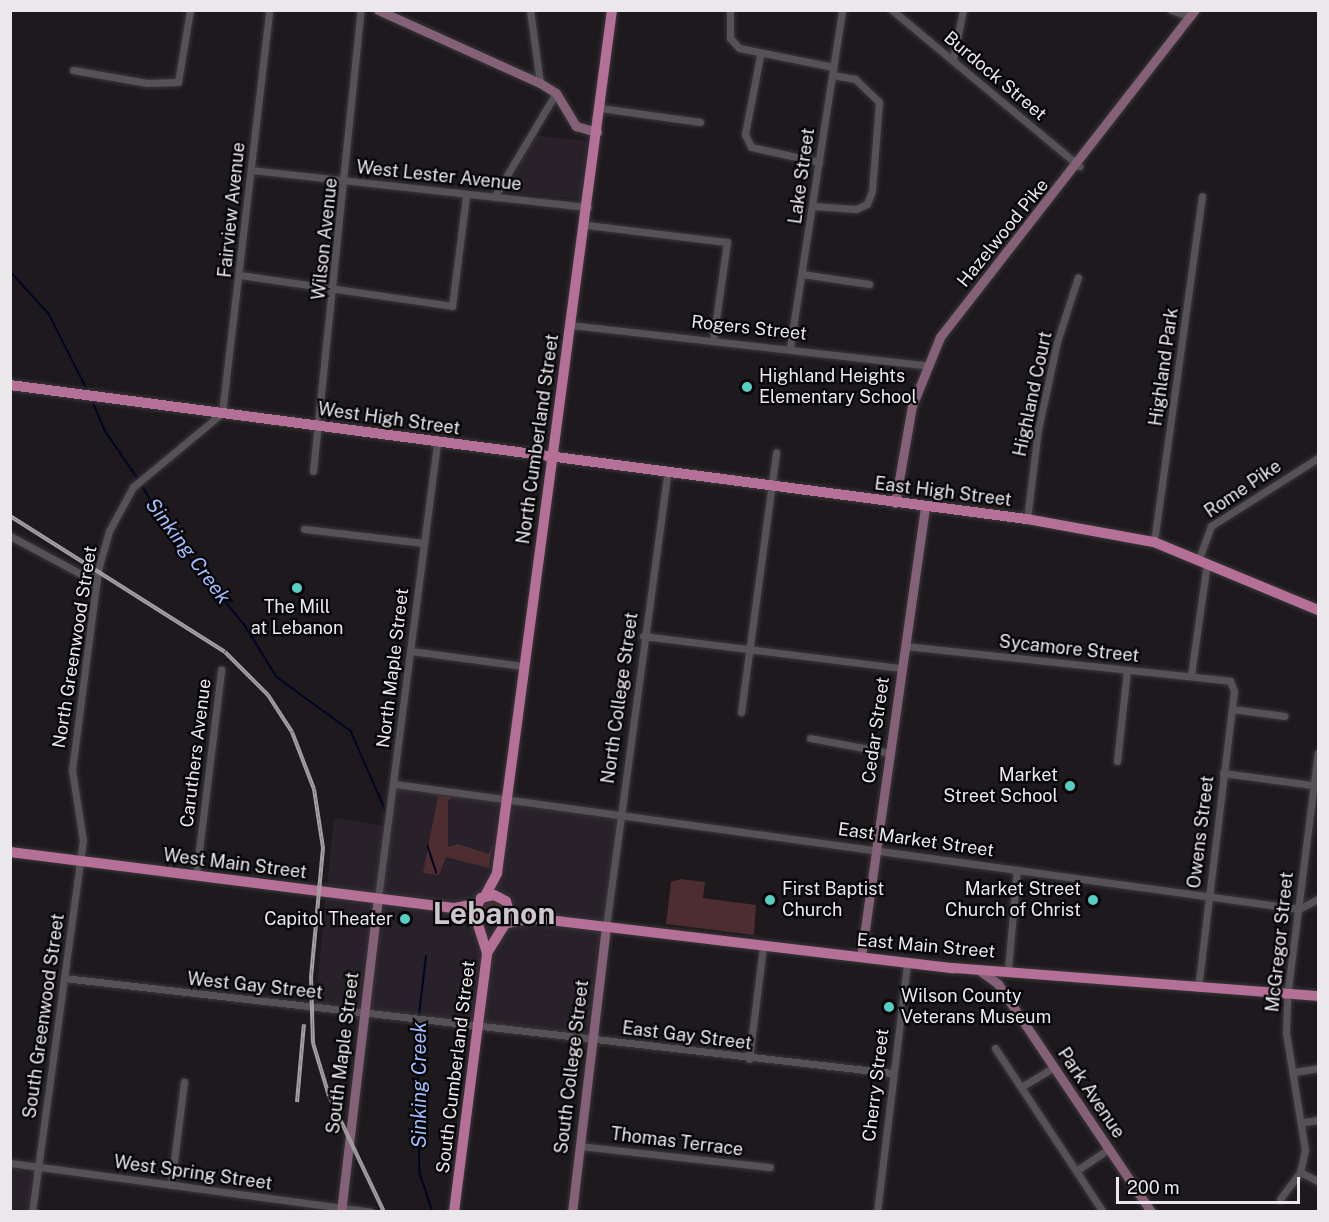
<!DOCTYPE html>
<html>
<head>
<meta charset="utf-8">
<style>
	body { margin:0 }
	#map { position:relative; width:1329px; height:1222px; overflow:hidden; background:#1d191d; font-family:"Public Sans",sans-serif }
	div>[style] { position:absolute }
	.built>* { inset:0; background:#282129 }
	.green>* { inset:0; background:#4e2d30 }
	.round { border-radius:50% }
	.stream>* { height:1.5px; margin:-0.75px; padding:0 0.75px; transform-origin:0.75px; border-radius:0.75px; background:#010524 }
	.roads { filter:drop-shadow(0 0 2px #39373a) drop-shadow(0 0 2px #39373a) }
	.street>* { height:7px; margin:-3.5px; padding:0 3.5px; transform-origin:3.5px; border-radius:3.5px; background:#555156 }
	.secondary>* { height:9px; margin:-4.5px; padding:0 4.5px; transform-origin:4.5px; border-radius:4.5px; background:#846176 }
	.primary>* { height:10px; margin:-5px; padding:0 5px; transform-origin:5px; border-radius:5px; background:#b47096 }
	.rail>* { height:4px; margin-top:-2px; transform-origin:0; background:repeating-linear-gradient(90deg,#060507 0 4.5px,#a3a0a3 0 9px); box-sizing:border-box; border-block:2px solid #a3a0a3 }
	.dots>* { width:16px; height:16px; translate:-50% -50%; box-sizing:border-box; border:3px solid #060507; border-radius:50% }
	span { translate:-50% -50%; white-space:nowrap; text-align:center; line-height:1.15; -webkit-text-stroke:4.5px #060507; paint-order:stroke }
	.street-label { font-size:18px; color:#eae8eb }
	.poi-label { font-size:18px; color:#eae8eb }
	.left { translate:0 -50%; text-align:left }
	.right { translate:-100% -50%; text-align:right }
	.water-label { font-size:20px; color:#a2bdfe; font-style:italic }
	.town-label { font-size:30px; color:#cbc7cc; font-weight:700 }
	.frame { position:absolute; inset:0; border:12px solid #eae8eb; pointer-events:none }
	.scale { position:absolute; left:1116px; top:1177px; width:184px; height:27px; box-sizing:border-box; border:3px solid #eae8eb; border-top:0; padding-left:8px; font-size:18px; line-height:21px; white-space:nowrap; color:#eae8eb; -webkit-text-stroke:4px #060507; paint-order:stroke }
</style>
</head>
<body>
<div id="map">
	<div class="built">
		<i style="clip-path:polygon(535px 135px,588px 141px,581px 199px,506px 192px)"></i>
		<i style="clip-path:polygon(395px 784px,618px 815px,593px 1040px,315px 1008px,334px 818px,388px 826px)"></i>
		<i style="clip-path:polygon(11px 1167px,32px 1175px,28px 1211px,11px 1211px)"></i>
	</div>
	<div class="green">
		<i style="clip-path:polygon(432px 794px,453px 797px,448px 801px,448px 847px,458px 844px,489px 854px,492px 845px,489px 868px,446px 857px,439px 875px,423px 873px,438px 797px)"></i>
		<i style="clip-path:polygon(681px 879px,705px 882px,703px 898px,756px 905px,754px 935px,666px 924px,671px 882px)"></i>
		<i class="round" style="left:481px;top:902px;width:22px;height:22px"></i>
	</div>
	<div class="stream">
		<i style="left:10px;top:271px;width:58px;rotate:47.8deg"></i>
		<i style="left:49px;top:314px;width:84px;rotate:63.1deg"></i>
		<i style="left:93px;top:402px;width:33px;rotate:67deg"></i>
		<i style="left:106px;top:432px;width:58px;rotate:55.5deg"></i>
		<i style="left:141px;top:484px;width:70px;rotate:58.3deg"></i>
		<i style="left:178px;top:544px;width:104px;rotate:50.5deg"></i>
		<i style="left:244px;top:624px;width:62px;rotate:58.1deg"></i>
		<i style="left:277px;top:677px;width:92px;rotate:36.1deg"></i>
		<i style="left:351px;top:731px;width:87px;rotate:66.4deg"></i>
		<i style="left:428px;top:846px;width:28px;rotate:72deg"></i>
		<i style="left:419px;top:1015px;width:59px;rotate:-83.2deg"></i>
		<i style="left:418px;top:1020px;width:153px;rotate:89.3deg"></i>
		<i style="left:420px;top:1173px;width:41px;rotate:71.6deg"></i>
	</div>
	<div class="roads">
		<div class="street">
			<i style="left:530px;top:10px;width:74px;rotate:82.2deg"></i>
			<i style="left:730px;top:10px;width:28px;rotate:90deg"></i>
			<i style="left:730px;top:38px;width:13px;rotate:48deg"></i>
			<i style="left:739px;top:48px;width:96px;rotate:11.4deg"></i>
			<i style="left:892px;top:10px;width:244px;rotate:39.8deg"></i>
			<i style="left:1171px;top:10px;width:21px;rotate:19deg"></i>
			<i style="left:760px;top:56px;width:79px;rotate:100.9deg"></i>
			<i style="left:745px;top:134px;width:14px;rotate:65deg"></i>
			<i style="left:751px;top:147px;width:70px;rotate:12.4deg"></i>
			<i style="left:953px;top:59px;width:50px;rotate:-78.5deg"></i>
			<i style="left:73px;top:70px;width:75px;rotate:10deg"></i>
			<i style="left:147px;top:83px;width:31px;rotate:-2deg"></i>
			<i style="left:178px;top:82px;width:73px;rotate:-80.5deg"></i>
			<i style="left:600px;top:108px;width:101px;rotate:8deg"></i>
			<i style="left:251px;top:170px;width:339px;rotate:6.3deg"></i>
			<i style="left:494px;top:197px;width:121px;rotate:-59.2deg"></i>
			<i style="left:812px;top:206px;width:44px;rotate:3.9deg"></i>
			<i style="left:856px;top:209px;width:12px;rotate:-24deg"></i>
			<i style="left:867px;top:204px;width:14px;rotate:-69deg"></i>
			<i style="left:872px;top:191px;width:89px;rotate:-85.5deg"></i>
			<i style="left:879px;top:102px;width:33px;rotate:-136deg"></i>
			<i style="left:855px;top:79px;width:23px;rotate:-170deg"></i>
			<i style="left:586px;top:225px;width:142px;rotate:6.9deg"></i>
			<i style="left:727px;top:242px;width:99px;rotate:98.1deg"></i>
			<i style="left:802px;top:274px;width:68px;rotate:8.5deg"></i>
			<i style="left:240px;top:275px;width:214px;rotate:8.3deg"></i>
			<i style="left:452px;top:306px;width:111px;rotate:-82.7deg"></i>
			<i style="left:571px;top:325px;width:355px;rotate:6.5deg"></i>
			<i style="left:790px;top:347px;width:341px;rotate:-81.2deg"></i>
			<i style="left:313px;top:471px;width:463px;rotate:-84.1deg"></i>
			<i style="left:1027px;top:519px;width:90px;rotate:-83deg"></i>
			<i style="left:1038px;top:430px;width:90px;rotate:-77.8deg"></i>
			<i style="left:1057px;top:342px;width:68px;rotate:-72.1deg"></i>
			<i style="left:304px;top:529px;width:121px;rotate:6.7deg"></i>
			<i style="left:10px;top:536px;width:98px;rotate:28.1deg"></i>
			<i style="left:1154px;top:542px;width:349px;rotate:-82.1deg"></i>
			<i style="left:1200px;top:556px;width:32px;rotate:-70deg"></i>
			<i style="left:1211px;top:526px;width:127px;rotate:-32.4deg"></i>
			<i style="left:643px;top:636px;width:260px;rotate:7.1deg"></i>
			<i style="left:905px;top:646px;width:327px;rotate:6.1deg"></i>
			<i style="left:1230px;top:681px;width:11px;rotate:68deg"></i>
			<i style="left:1234px;top:691px;width:299px;rotate:96.9deg"></i>
			<i style="left:411px;top:651px;width:113px;rotate:7.6deg"></i>
			<i style="left:1191px;top:675px;width:114px;rotate:-81.9deg"></i>
			<i style="left:1232px;top:709px;width:53px;rotate:7.5deg"></i>
			<i style="left:741px;top:712px;width:262px;rotate:-82.3deg"></i>
			<i style="left:810px;top:738px;width:81px;rotate:10.6deg"></i>
			<i style="left:1117px;top:761px;width:91px;rotate:-83.7deg"></i>
			<i style="left:1223px;top:773px;width:90px;rotate:7.7deg"></i>
			<i style="left:395px;top:784px;width:913px;rotate:7.87deg"></i>
			<i style="left:1299px;top:909px;width:21px;rotate:-28deg"></i>
			<i style="left:196px;top:875px;width:207px;rotate:-83deg"></i>
			<i style="left:378px;top:898px;width:460px;rotate:-82.6deg"></i>
			<i style="left:606px;top:927px;width:458px;rotate:-82.3deg"></i>
			<i style="left:1008px;top:969px;width:100px;rotate:-84.9deg"></i>
			<i style="left:64px;top:978px;width:833px;rotate:6.55deg"></i>
			<i style="left:995px;top:1048px;width:147px;rotate:56.6deg"></i>
			<i style="left:1076px;top:1171px;width:40px;rotate:-34deg"></i>
			<i style="left:749px;top:1059px;width:114px;rotate:-82.9deg"></i>
			<i style="left:1294px;top:1072px;width:24px;rotate:-9deg"></i>
			<i style="left:1021px;top:1087px;width:39px;rotate:-31deg"></i>
			<i style="left:1304px;top:1122px;width:14px;rotate:-8deg"></i>
			<i style="left:579px;top:1146px;width:192px;rotate:6.3deg"></i>
			<i style="left:10px;top:1163px;width:364px;rotate:7.7deg"></i>
			<i style="left:1076px;top:1171px;width:49px;rotate:56.6deg"></i>
			<i style="left:1300px;top:1172px;width:20px;rotate:27deg"></i>
			<i style="left:171px;top:1185px;width:104px;rotate:-82.8deg"></i>
			<i style="left:1280px;top:1199px;width:34px;rotate:-53deg"></i>
			<i style="left:1300px;top:1172px;width:23px;rotate:-77deg"></i>
			<i style="left:1305px;top:1150px;width:119px;rotate:-99.2deg"></i>
			<i style="left:1286px;top:1033px;width:36px;rotate:-88deg"></i>
			<i style="left:1287px;top:997px;width:246px;rotate:-82.8deg"></i>
			<i style="left:32px;top:1212px;width:374px;rotate:-82.2deg"></i>
			<i style="left:83px;top:841px;width:72px;rotate:-98.8deg"></i>
			<i style="left:72px;top:770px;width:202px;rotate:-82.6deg"></i>
			<i style="left:98px;top:570px;width:41px;rotate:-74.2deg"></i>
			<i style="left:109px;top:531px;width:50px;rotate:-61.4deg"></i>
			<i style="left:133px;top:487px;width:116px;rotate:-39.7deg"></i>
			<i style="left:222px;top:413px;width:406px;rotate:-83.3deg"></i>
			<i style="left:877px;top:1212px;width:251px;rotate:-83.1deg"></i>
		</div>
		<div class="secondary">
			<i style="left:378px;top:10px;width:178px;rotate:24.3deg"></i>
			<i style="left:540px;top:83px;width:19px;rotate:32deg"></i>
			<i style="left:556px;top:93px;width:39px;rotate:59deg"></i>
			<i style="left:576px;top:126px;width:22px;rotate:16deg"></i>
			<i style="left:895px;top:503px;width:98px;rotate:-80.1deg"></i>
			<i style="left:912px;top:406px;width:74px;rotate:-67.9deg"></i>
			<i style="left:940px;top:337px;width:415px;rotate:-52.1deg"></i>
			<i style="left:861px;top:957px;width:455px;rotate:-81.9deg"></i>
			<i style="left:979px;top:970px;width:24px;rotate:36deg"></i>
			<i style="left:998px;top:984px;width:275px;rotate:56.1deg"></i>
			<i style="left:341px;top:1212px;width:316px;rotate:-83.3deg"></i>
			<i style="left:572px;top:1212px;width:287px;rotate:-83.2deg"></i>
		</div>
		<div class="primary">
			<i style="left:10px;top:385px;width:1026px;rotate:7.51deg"></i>
			<i style="left:1027px;top:519px;width:129px;rotate:10.3deg"></i>
			<i style="left:1154px;top:542px;width:178px;rotate:22.5deg"></i>
			<i style="left:10px;top:852px;width:449px;rotate:7.2deg"></i>
			<i style="left:455px;top:908px;width:21px;rotate:-11deg"></i>
			<i style="left:485px;top:896px;width:26px;rotate:-62deg"></i>
			<i style="left:497px;top:873px;width:871px;rotate:-82.41deg"></i>
			<i style="left:507px;top:923px;width:25px;rotate:-11deg"></i>
			<i style="left:532px;top:918px;width:425px;rotate:6.8deg"></i>
			<i style="left:954px;top:968px;width:365px;rotate:4.4deg"></i>
			<i style="left:454px;top:1212px;width:261px;rotate:-82.7deg"></i>
			<i style="left:487px;top:953px;width:43px;rotate:-107.6deg"></i>
			<i style="left:474px;top:912px;width:16px;rotate:-63deg"></i>
			<i style="left:481px;top:898px;width:13px;rotate:-13deg"></i>
			<i style="left:494px;top:895px;width:13px;rotate:27deg"></i>
			<i style="left:506px;top:901px;width:16px;rotate:75deg"></i>
			<i style="left:510px;top:916px;width:44px;rotate:121.9deg"></i>
		</div>
	</div>
	<div class="rail">
		<i style="left:10px;top:516px;width:254px;rotate:32.3deg"></i>
		<i style="left:225px;top:652px;width:61px;rotate:45deg"></i>
		<i style="left:268px;top:695px;width:44px;rotate:57deg"></i>
		<i style="left:292px;top:732px;width:61px;rotate:68.9deg"></i>
		<i style="left:314px;top:789px;width:60px;rotate:81.3deg"></i>
		<i style="left:323px;top:848px;width:130px;rotate:95.3deg"></i>
		<i style="left:311px;top:977px;width:66px;rotate:88.3deg"></i>
		<i style="left:313px;top:1043px;width:55px;rotate:73.2deg"></i>
		<i style="left:329px;top:1096px;width:128px;rotate:64.6deg"></i>
		<i style="left:297px;top:1102px;width:78px;rotate:-84.9deg"></i>
	</div>
	<div class="dots">
		<i style="left:747px;top:387px;background:#57cec2"></i>
		<i style="left:297px;top:588px;background:#57cec2"></i>
		<i style="left:1070px;top:786px;background:#57cec2"></i>
		<i style="left:770px;top:900px;background:#57cec2"></i>
		<i style="left:1093px;top:900px;background:#57cec2"></i>
		<i style="left:405px;top:919px;background:#57cec2"></i>
		<i style="left:889px;top:1007px;background:#57cec2"></i>
	</div>
	<div class="street-label">
		<span style="left:995px;top:76px;rotate:40deg">Burdock Street</span>
		<span style="left:439px;top:176px;rotate:6deg">West Lester Avenue</span>
		<span style="left:802px;top:176px;rotate:-82deg">Lake Street</span>
		<span style="left:232px;top:210px;rotate:-84deg">Fairview Avenue</span>
		<span style="left:1003px;top:233px;rotate:-51deg">Hazelwood Pike</span>
		<span style="left:325px;top:239px;rotate:-84deg">Wilson Avenue</span>
		<span style="left:749px;top:328px;rotate:6deg">Rogers Street</span>
		<span style="left:1164px;top:367px;rotate:-82deg">Highland Park</span>
		<span style="left:1033px;top:394px;rotate:-78deg">Highland Court</span>
		<span style="left:389px;top:419px;rotate:8deg">West High Street</span>
		<span style="left:538px;top:439px;rotate:-82deg">North Cumberland Street</span>
		<span style="left:1243px;top:489px;rotate:-34deg">Rome Pike</span>
		<span style="left:943px;top:492px;rotate:7deg">East High Street</span>
		<span style="left:75px;top:647px;rotate:-81deg">North Greenwood Street</span>
		<span style="left:1069px;top:649px;rotate:6deg">Sycamore Street</span>
		<span style="left:393px;top:668px;rotate:-83deg">North Maple Street</span>
		<span style="left:620px;top:698px;rotate:-82deg">North College Street</span>
		<span style="left:876px;top:730px;rotate:-82deg">Cedar Street</span>
		<span style="left:196px;top:753px;rotate:-83deg">Caruthers Avenue</span>
		<span style="left:1201px;top:832px;rotate:-83deg">Owens Street</span>
		<span style="left:916px;top:840px;rotate:8deg">East Market Street</span>
		<span style="left:235px;top:864px;rotate:7deg">West Main Street</span>
		<span style="left:1280px;top:942px;rotate:-84deg">McGregor Street</span>
		<span style="left:926px;top:946px;rotate:5deg">East Main Street</span>
		<span style="left:255px;top:986px;rotate:6deg">West Gay Street</span>
		<span style="left:44px;top:1016px;rotate:-82deg">South Greenwood Street</span>
		<span style="left:687px;top:1036px;rotate:7deg">East Gay Street</span>
		<span style="left:343px;top:1053px;rotate:-83deg">South Maple Street</span>
		<span style="left:456px;top:1067px;rotate:-83deg">South Cumberland Street</span>
		<span style="left:572px;top:1067px;rotate:-83deg">South College Street</span>
		<span style="left:876px;top:1085px;rotate:-83deg">Cherry Street</span>
		<span style="left:1091px;top:1093px;rotate:56deg">Park Avenue</span>
		<span style="left:677px;top:1142px;rotate:7deg">Thomas Terrace</span>
		<span style="left:193px;top:1173px;rotate:8deg">West Spring Street</span>
	</div>
	<div class="poi-label">
		<span class="left" style="left:759px;top:387px">Highland Heights<br>Elementary School</span>
		<span style="left:297px;top:618px">The Mill<br>at Lebanon</span>
		<span class="right" style="left:1058px;top:786px">Market<br>Street School</span>
		<span class="left" style="left:782px;top:900px">First Baptist<br>Church</span>
		<span class="right" style="left:1081px;top:900px">Market Street<br>Church of Christ</span>
		<span class="right" style="left:393px;top:919px">Capitol Theater</span>
		<span class="left" style="left:901px;top:1007px">Wilson County<br>Veterans Museum</span>
	</div>
	<div class="water-label">
		<span style="left:188px;top:551px;rotate:53deg">Sinking Creek</span>
		<span style="left:419px;top:1085px;rotate:-90deg">Sinking Creek</span>
	</div>
	<div class="town-label">
		<span style="left:494px;top:913px">Lebanon</span>
	</div>
	<div class="frame"></div>
	<div class="scale">200 m</div>
</div>
</body>
</html>
